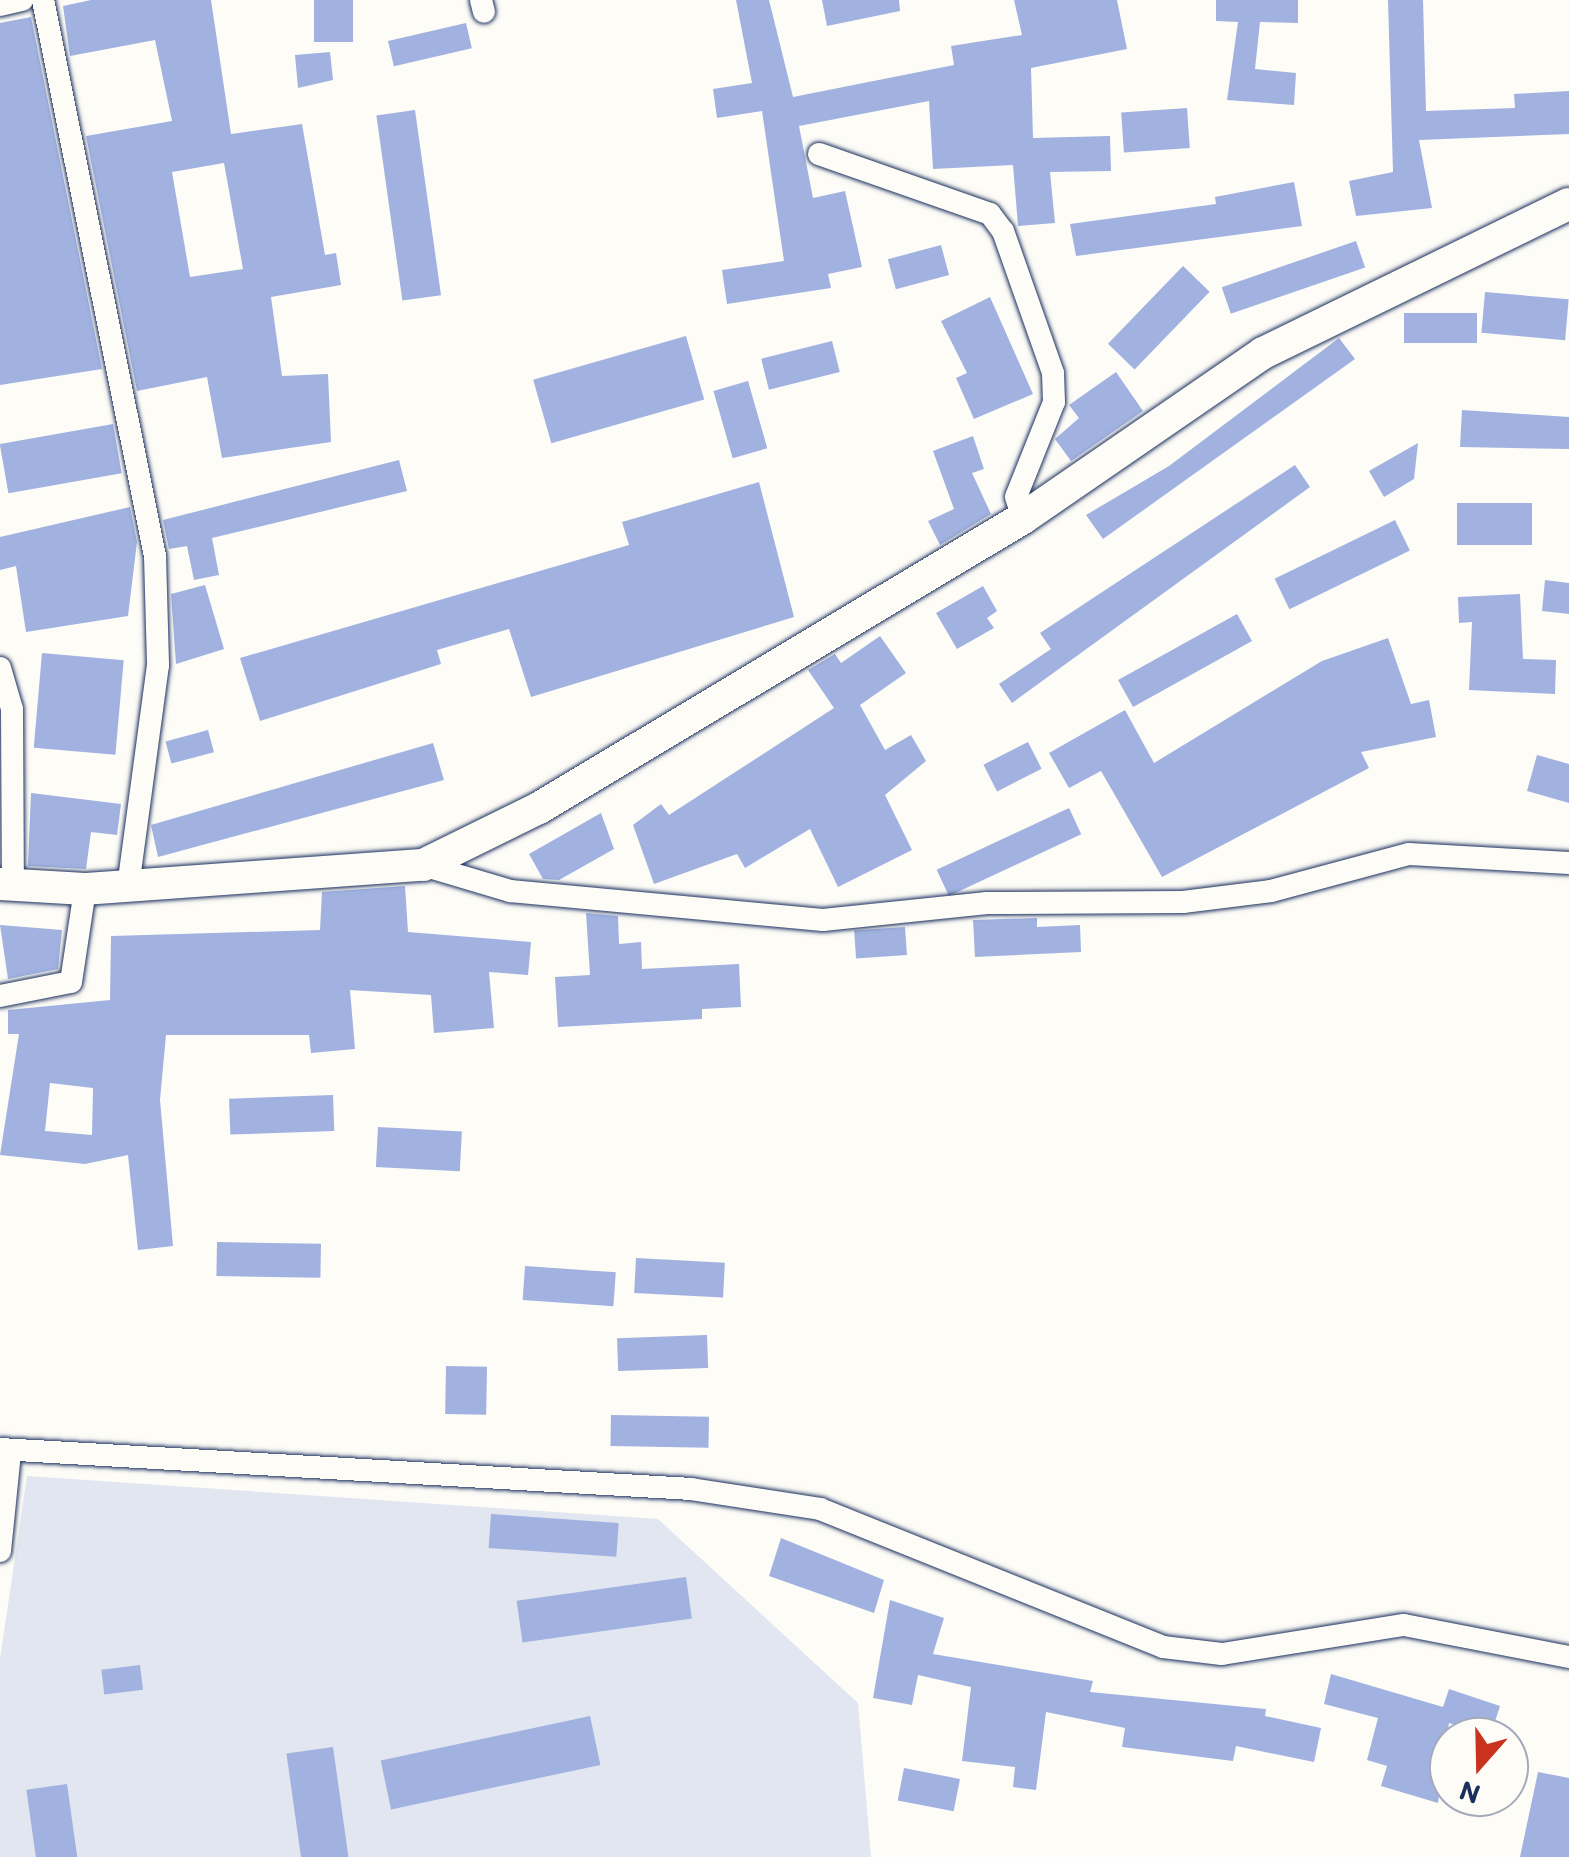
<!DOCTYPE html>
<html>
<head>
<meta charset="utf-8">
<style>
	body { margin:0 }
	#map { position:relative; width:1569px; height:1857px; overflow:hidden; background:#fdfcf7; font-family:Itim,sans-serif }
	div>[style] { position:absolute }
	.built>* { inset:0; background:#e1e6f0 }
	.building>* { inset:0; background:#a1b2e1; transform-origin:0 0 }
	.roads { filter:drop-shadow(0 0 2px #1b2f5e) drop-shadow(0 0 2px #1b2f5e) }
	.street>* { height:22px; margin:-11px; padding:0 11px; transform-origin:11px; border-radius:11px; background:#fdfcf7 }
	.secondary>* { height:32px; margin:-16px; padding:0 16px; transform-origin:16px; border-radius:16px; background:#fdfcf7 }
	span { translate:-50% -50%; white-space:nowrap; text-align:center; line-height:1.15; -webkit-text-stroke:10px #fdfcf7; paint-order:stroke }
	.north { position:absolute; left:1429px; top:1717px; width:100px; height:100px; box-sizing:border-box; background:#fdfcf7; border:2px solid #a3aaba; border-radius:50%; rotate:200deg; font-size:28px; font-weight:700; line-height:40px; text-align:center; color:#1b2f5e }
	.north::after { content:''; display:block; margin:auto; width:35px; height:45px; background:#c8321e; clip-path:polygon(50% 0,100% 100%,50% 72%,0 100%) }
</style>
</head>
<body>
<div id="map">
	<div class="built">
		<i style="clip-path:polygon(27px 1476px,658px 1519px,858px 1703px,871px 1857px,0 1857px,0 1659px)"></i>
	</div>
	<div class="building">
		<i style="clip-path:polygon(evenodd,91px 0,211px 0,231px 134px,302px 124px,325px 255px,336px 253px,341px 285px,271px 297px,282px 376px,328px 374px,331px 442px,222px 458px,207px 377px,137px 391px,86px 136px,172px 121px,155px 40px,70px 56px,63px 6px,91px 0,224px 163px,243px 269px,190px 277px,172px 172px,224px 163px)"></i>
		<i style="left:314px;top:0;width:39px;height:42px"></i>
		<i style="clip-path:polygon(736px 0,769px 0,793px 97px,954px 65px,951px 46px,1022px 35px,1014px 0,1117px 0,1127px 49px,1031px 68px,1033px 138px,1110px 136px,1111px 171px,1050px 172px,1055px 223px,1018px 226px,1013px 165px,933px 169px,929px 101px,799px 126px,813px 198px,845px 191px,862px 267px,828px 274px,831px 288px,727px 304px,722px 270px,784px 261px,762px 111px,717px 118px,713px 89px,752px 83px)"></i>
		<i style="clip-path:polygon(822px 0,899px 0,900px 11px,827px 26px)"></i>
		<i style="clip-path:polygon(1216px 0,1298px 0,1298px 23px,1260px 22px,1255px 69px,1296px 73px,1294px 105px,1227px 100px,1238px 22px,1216px 21px)"></i>
		<i style="clip-path:polygon(1388px 0,1423px 0,1426px 111px,1515px 108px,1514px 94px,1569px 91px,1569px 134px,1419px 140px,1432px 208px,1356px 216px,1349px 181px,1393px 172px)"></i>
		<i style="clip-path:polygon(31px 17px,102px 369px,0 385px,0 23px)"></i>
		<i style="left:466px;top:23px;width:26px;height:80px;rotate:77deg"></i>
		<i style="clip-path:polygon(330px 52px,333px 80px,298px 88px,295px 55px)"></i>
		<i style="left:1187px;top:108px;width:40px;height:66px;rotate:86deg"></i>
		<i style="left:415px;top:110px;width:187px;height:39px;rotate:82deg"></i>
		<i style="clip-path:polygon(1294px 182px,1302px 226px,1076px 256px,1070px 224px,1216px 204px,1215px 197px)"></i>
		<i style="left:1356px;top:241px;width:28px;height:142px;rotate:71deg"></i>
		<i style="left:941px;top:245px;width:31px;height:55px;rotate:75deg"></i>
		<i style="left:1183px;top:266px;width:37px;height:108px;rotate:44deg"></i>
		<i style="left:1485px;top:292px;width:84px;height:41px;rotate:5deg"></i>
		<i style="clip-path:polygon(990px 297px,1033px 394px,974px 419px,956px 378px,967px 373px,941px 321px)"></i>
		<i style="left:1477px;top:313px;width:30px;height:73px;rotate:90deg"></i>
		<i style="left:686px;top:336px;width:66px;height:159px;rotate:74deg"></i>
		<i style="clip-path:polygon(1339px 338px,1355px 359px,1103px 539px,1086px 515px,1169px 466px)"></i>
		<i style="left:832px;top:341px;width:32px;height:73px;rotate:76deg"></i>
		<i style="clip-path:polygon(1116px 372px,1143px 411px,1071px 461px,1055px 439px,1079px 418px,1069px 405px)"></i>
		<i style="left:748px;top:381px;width:70px;height:36px;rotate:74deg"></i>
		<i style="clip-path:polygon(1462px 410px,1569px 417px,1569px 449px,1460px 447px)"></i>
		<i style="left:113px;top:424px;width:50px;height:115px;rotate:80deg"></i>
		<i style="clip-path:polygon(973px 436px,984px 469px,972px 473px,991px 514px,940px 545px,928px 521px,954px 509px,933px 451px)"></i>
		<i style="clip-path:polygon(1418px 443px,1414px 479px,1384px 497px,1369px 471px)"></i>
		<i style="clip-path:polygon(399px 460px,407px 491px,212px 538px,219px 575px,194px 580px,187px 546px,169px 549px,163px 520px)"></i>
		<i style="clip-path:polygon(1295px 465px,1310px 487px,1012px 703px,999px 684px,1051px 649px,1040px 633px)"></i>
		<i style="clip-path:polygon(759px 482px,794px 617px,531px 697px,509px 629px,437px 650px,441px 664px,260px 721px,240px 658px,629px 545px,622px 522px)"></i>
		<i style="left:1457px;top:503px;width:75px;height:42px"></i>
		<i style="clip-path:polygon(130px 507px,137px 542px,128px 616px,26px 632px,16px 566px,0 570px,0 537px)"></i>
		<i style="left:1395px;top:520px;width:34px;height:134px;rotate:64deg"></i>
		<i style="clip-path:polygon(1545px 580px,1569px 583px,1569px 614px,1542px 611px)"></i>
		<i style="clip-path:polygon(205px 585px,224px 649px,176px 664px,171px 594px)"></i>
		<i style="clip-path:polygon(983px 586px,997px 611px,987px 618px,994px 628px,957px 649px,936px 613px)"></i>
		<i style="clip-path:polygon(1520px 594px,1523px 659px,1556px 660px,1555px 694px,1469px 690px,1472px 622px,1459px 623px,1458px 597px)"></i>
		<i style="left:1237px;top:614px;width:31px;height:136px;rotate:61deg"></i>
		<i style="clip-path:polygon(880px 636px,906px 673px,860px 705px,885px 750px,911px 735px,926px 761px,885px 795px,912px 850px,838px 887px,810px 829px,745px 868px,737px 854px,654px 884px,633px 825px,661px 804px,669px 815px,834px 708px,808px 670px,835px 654px,841px 663px)"></i>
		<i style="clip-path:polygon(1388px 638px,1411px 704px,1429px 700px,1436px 737px,1361px 752px,1369px 768px,1162px 877px,1101px 771px,1069px 788px,1049px 753px,1125px 710px,1154px 763px,1322px 661px)"></i>
		<i style="left:42px;top:653px;width:82px;height:95px;rotate:5deg"></i>
		<i style="left:208px;top:730px;width:23px;height:44px;rotate:75deg"></i>
		<i style="left:1028px;top:742px;width:30px;height:50px;rotate:63deg"></i>
		<i style="clip-path:polygon(433px 743px,444px 780px,158px 857px,151px 825px)"></i>
		<i style="clip-path:polygon(1537px 755px,1569px 764px,1569px 803px,1527px 791px)"></i>
		<i style="clip-path:polygon(31px 793px,121px 804px,117px 835px,91px 832px,86px 869px,28px 866px)"></i>
		<i style="left:1069px;top:808px;width:29px;height:146px;rotate:65deg"></i>
		<i style="clip-path:polygon(601px 813px,614px 849px,559px 880px,543px 879px,529px 854px)"></i>
		<i style="clip-path:polygon(evenodd,405px 886px,408px 932px,531px 942px,528px 975px,489px 972px,494px 1028px,434px 1033px,431px 995px,350px 990px,355px 1049px,311px 1053px,309px 1035px,166px 1035px,160px 1100px,173px 1246px,138px 1250px,128px 1155px,85px 1164px,0 1155px,19px 1034px,8px 1034px,8px 1010px,110px 1000px,111px 936px,320px 930px,322px 892px,405px 886px,50px 1083px,93px 1088px,92px 1135px,45px 1131px,50px 1083px)"></i>
		<i style="clip-path:polygon(586px 913px,618px 916px,619px 944px,641px 942px,642px 969px,739px 964px,741px 1007px,702px 1009px,702px 1019px,558px 1027px,555px 977px,590px 975px)"></i>
		<i style="clip-path:polygon(1037px 918px,1037px 927px,1080px 925px,1081px 952px,975px 957px,973px 920px)"></i>
		<i style="clip-path:polygon(0 925px,62px 930px,58px 969px,8px 979px)"></i>
		<i style="left:905px;top:927px;width:28px;height:51px;rotate:86deg"></i>
		<i style="left:333px;top:1095px;width:36px;height:104px;rotate:88deg"></i>
		<i style="left:378px;top:1127px;width:84px;height:40px;rotate:3deg"></i>
		<i style="left:217px;top:1242px;width:104px;height:34px;rotate:1deg"></i>
		<i style="left:636px;top:1258px;width:89px;height:35px;rotate:3deg"></i>
		<i style="left:525px;top:1266px;width:91px;height:34px;rotate:4deg"></i>
		<i style="left:707px;top:1335px;width:33px;height:90px;rotate:88deg"></i>
		<i style="left:446px;top:1366px;width:41px;height:48px;rotate:1deg"></i>
		<i style="left:611px;top:1415px;width:98px;height:31px;rotate:1deg"></i>
		<i style="left:491px;top:1514px;width:128px;height:34px;rotate:4deg"></i>
		<i style="clip-path:polygon(781px 1538px,884px 1580px,874px 1613px,769px 1576px)"></i>
		<i style="left:686px;top:1577px;width:42px;height:171px;rotate:82deg"></i>
		<i style="clip-path:polygon(890px 1600px,944px 1618px,933px 1654px,1093px 1681px,1090px 1692px,1266px 1709px,1265px 1716px,1321px 1728px,1314px 1762px,1236px 1746px,1233px 1761px,1122px 1747px,1125px 1728px,1046px 1712px,1036px 1790px,1013px 1787px,1015px 1767px,962px 1761px,971px 1687px,918px 1675px,912px 1705px,873px 1698px)"></i>
		<i style="left:140px;top:1665px;width:25px;height:39px;rotate:83deg"></i>
		<i style="clip-path:polygon(1331px 1674px,1443px 1707px,1449px 1689px,1500px 1706px,1490px 1737px,1449px 1723px,1438px 1803px,1381px 1786px,1387px 1766px,1367px 1760px,1378px 1718px,1324px 1704px)"></i>
		<i style="left:590px;top:1716px;width:50px;height:214px;rotate:78deg"></i>
		<i style="left:333px;top:1747px;width:111px;height:47px;rotate:82deg"></i>
		<i style="left:904px;top:1768px;width:57px;height:33px;rotate:11deg"></i>
		<i style="clip-path:polygon(1538px 1772px,1569px 1778px,1569px 1857px,1520px 1857px)"></i>
		<i style="left:67px;top:1784px;width:74px;height:41px;rotate:82deg"></i>
	</div>
	<div class="roads">
		<div class="street">
			<i style="left:43px;top:0;width:567px;rotate:78.61deg"></i>
			<i style="left:155px;top:556px;width:109px;rotate:88.4deg"></i>
			<i style="left:158px;top:665px;width:223px;rotate:97.7deg"></i>
			<i style="left:481px;top:0;width:12px;rotate:76deg"></i>
			<i style="left:0;top:5px;width:23px;rotate:-13deg"></i>
			<i style="left:819px;top:154px;width:181px;rotate:19.3deg"></i>
			<i style="left:990px;top:214px;width:21px;rotate:53deg"></i>
			<i style="left:1003px;top:231px;width:151px;rotate:70.6deg"></i>
			<i style="left:1053px;top:373px;width:29px;rotate:88deg"></i>
			<i style="left:1054px;top:402px;width:102px;rotate:111.8deg"></i>
			<i style="left:1016px;top:497px;width:22px;rotate:72deg"></i>
			<i style="left:0;top:668px;width:43px;rotate:73.7deg"></i>
			<i style="left:12px;top:709px;width:175px;rotate:89.7deg"></i>
			<i style="left:423px;top:865px;width:91px;rotate:16.6deg"></i>
			<i style="left:510px;top:891px;width:314px;rotate:5.3deg"></i>
			<i style="left:823px;top:920px;width:165px;rotate:-5.9deg"></i>
			<i style="left:987px;top:903px;width:196px;rotate:-0.3deg"></i>
			<i style="left:1183px;top:902px;width:89px;rotate:-7.1deg"></i>
			<i style="left:1271px;top:891px;width:143px;rotate:-15deg"></i>
			<i style="left:1409px;top:854px;width:160px;rotate:3.2deg"></i>
			<i style="left:0;top:996px;width:72px;rotate:-11.2deg"></i>
			<i style="left:71px;top:982px;width:94px;rotate:-81.4deg"></i>
			<i style="left:0;top:1449px;width:692px;rotate:3.31deg"></i>
			<i style="left:691px;top:1489px;width:131px;rotate:8.8deg"></i>
			<i style="left:820px;top:1509px;width:370px;rotate:21.9deg"></i>
			<i style="left:1163px;top:1647px;width:59px;rotate:6.8deg"></i>
			<i style="left:1222px;top:1654px;width:184px;rotate:-9.1deg"></i>
			<i style="left:1404px;top:1625px;width:168px;rotate:11deg"></i>
			<i style="left:0;top:1551px;width:100px;rotate:-84.2deg"></i>
		</div>
		<div class="secondary">
			<i style="left:0;top:884px;width:85px;rotate:3.4deg"></i>
			<i style="left:85px;top:889px;width:339px;rotate:-4.1deg"></i>
			<i style="left:423px;top:865px;width:129px;rotate:-26.2deg"></i>
			<i style="left:539px;top:808px;width:564px;rotate:-30.93deg"></i>
			<i style="left:1023px;top:518px;width:291px;rotate:-34.5deg"></i>
			<i style="left:1263px;top:353px;width:340px;rotate:-26deg"></i>
		</div>
	</div>
	<div class="north">N</div>
</div>
</body>
</html>
